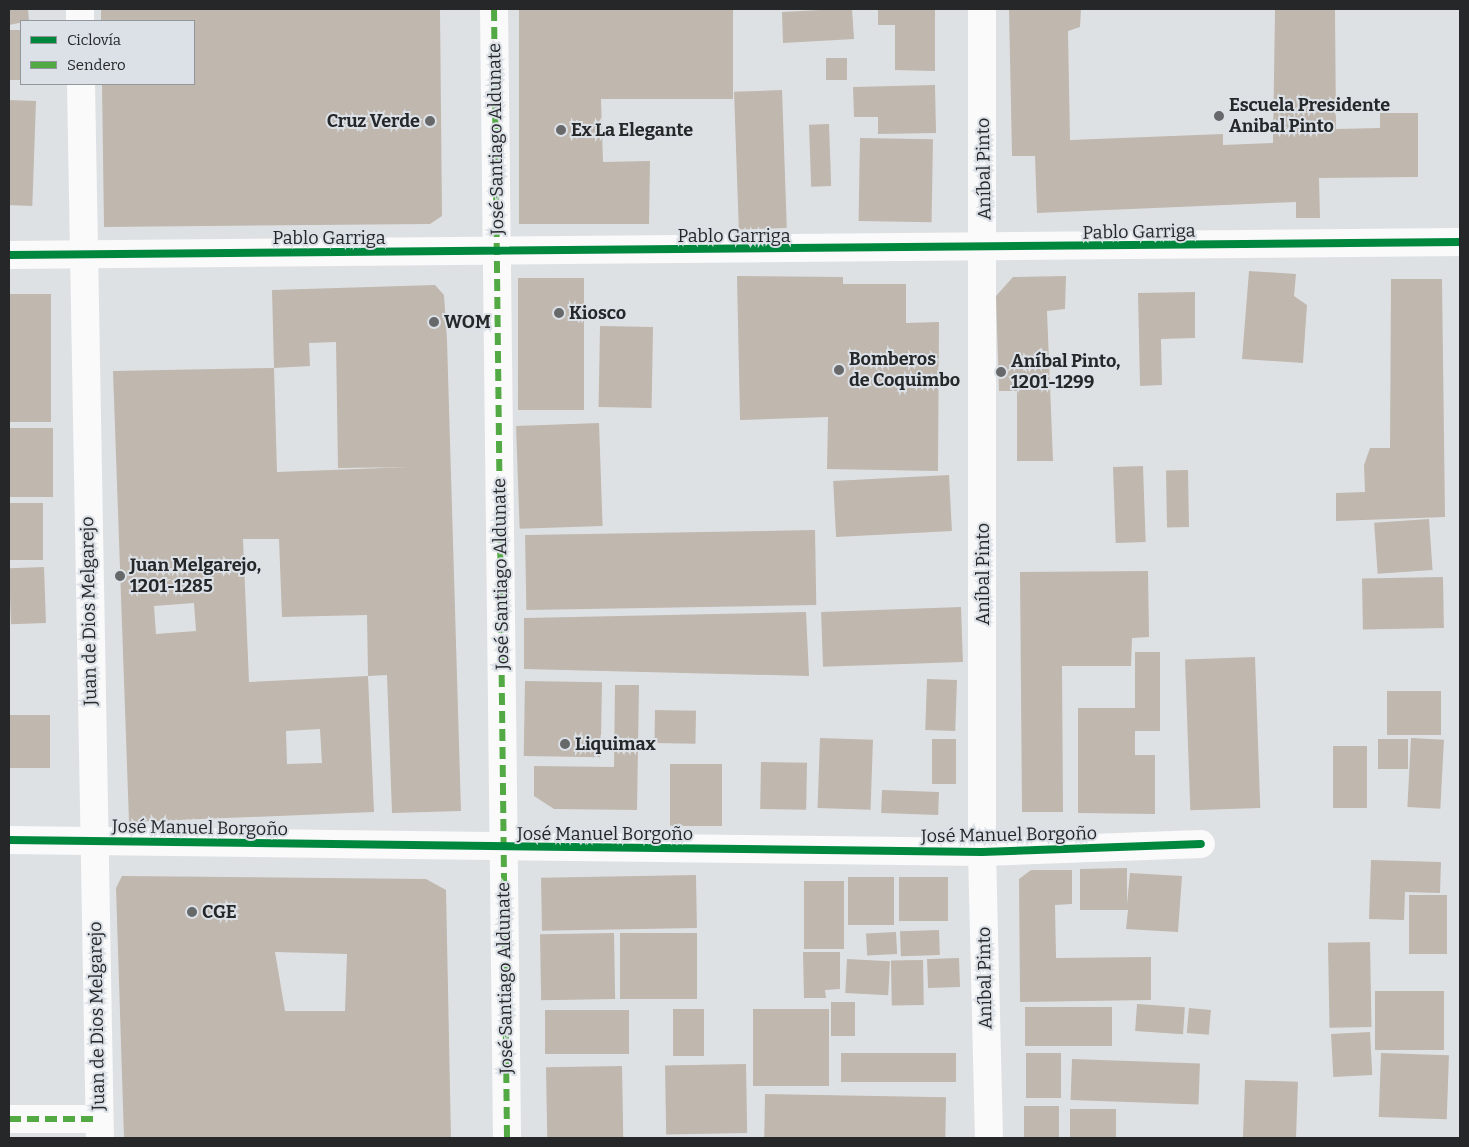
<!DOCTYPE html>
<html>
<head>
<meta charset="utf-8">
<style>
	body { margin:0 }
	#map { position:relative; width:1469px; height:1147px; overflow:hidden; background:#dee1e4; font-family:Bitter,serif }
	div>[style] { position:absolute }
	.building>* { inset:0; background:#c0b7ae; transform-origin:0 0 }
	.street>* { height:28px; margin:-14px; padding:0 14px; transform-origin:14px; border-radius:14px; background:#fafafb }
	.secondary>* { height:28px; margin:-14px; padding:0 14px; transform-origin:14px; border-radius:14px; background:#fafafb }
	.quiet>* { height:6px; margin-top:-3px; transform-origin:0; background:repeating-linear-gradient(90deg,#53aa44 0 12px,transparent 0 18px) }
	.cycleway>* { height:8px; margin:-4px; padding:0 4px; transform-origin:4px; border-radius:4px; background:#00873e }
	.dots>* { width:14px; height:14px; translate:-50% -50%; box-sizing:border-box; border:2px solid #dbe1e7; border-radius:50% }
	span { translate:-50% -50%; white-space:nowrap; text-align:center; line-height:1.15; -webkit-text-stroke:4px #dbe1e7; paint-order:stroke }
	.poi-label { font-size:18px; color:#252729; font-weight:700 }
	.left { translate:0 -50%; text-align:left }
	.right { translate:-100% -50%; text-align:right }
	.street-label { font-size:18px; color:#252729 }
	.frame { position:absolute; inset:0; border:10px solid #252729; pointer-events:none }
	.legend { position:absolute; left:20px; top:20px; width:175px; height:65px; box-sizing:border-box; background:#dbe1e7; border:1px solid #92979b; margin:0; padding:6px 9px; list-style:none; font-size:15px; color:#252729 }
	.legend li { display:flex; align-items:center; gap:10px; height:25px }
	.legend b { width:25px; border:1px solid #92979b }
</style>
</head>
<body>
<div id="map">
	<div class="building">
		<i style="clip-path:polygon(9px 9px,28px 9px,29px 21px,9px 25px)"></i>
		<i style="clip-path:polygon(101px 9px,440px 9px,442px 216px,430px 224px,104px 227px,102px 84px,194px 84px,194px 21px,101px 21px)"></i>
		<i style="clip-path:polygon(519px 9px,733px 9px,733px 99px,601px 99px,603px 162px,650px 161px,649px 224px,519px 224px)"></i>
		<i style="clip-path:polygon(839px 9px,852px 9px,854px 39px,783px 43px,782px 12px)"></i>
		<i style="clip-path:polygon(878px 9px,935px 9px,935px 71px,895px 70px,895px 25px,878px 25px)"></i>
		<i style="clip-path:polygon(1009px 9px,1081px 9px,1080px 27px,1068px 31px,1070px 140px,1223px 134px,1223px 145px,1273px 143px,1275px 9px,1335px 9px,1336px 129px,1380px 128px,1380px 113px,1418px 113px,1418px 177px,1319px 178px,1320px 218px,1296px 218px,1296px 202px,1037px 213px,1035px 156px,1012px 156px)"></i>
		<i style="left:21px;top:30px;width:50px;height:12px;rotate:90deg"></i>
		<i style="left:826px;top:58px;width:21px;height:22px"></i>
		<i style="clip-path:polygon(935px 85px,936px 133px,878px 134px,878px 117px,854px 117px,853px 87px)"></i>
		<i style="left:782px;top:90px;width:138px;height:48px;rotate:88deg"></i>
		<i style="left:9px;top:100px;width:27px;height:105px;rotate:2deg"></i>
		<i style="left:829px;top:124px;width:62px;height:20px;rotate:88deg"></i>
		<i style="left:860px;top:138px;width:73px;height:83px;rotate:1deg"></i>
		<i style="clip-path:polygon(1249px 271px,1296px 274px,1294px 296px,1307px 305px,1303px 363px,1242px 359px)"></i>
		<i style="clip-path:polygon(737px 276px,843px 277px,843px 284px,906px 284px,906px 323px,939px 322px,938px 471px,827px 469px,828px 417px,740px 420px)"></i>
		<i style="clip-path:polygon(1066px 276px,1065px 309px,1047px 311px,1053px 461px,1017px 461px,1017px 391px,999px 391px,996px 296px,1013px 277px)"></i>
		<i style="left:584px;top:278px;width:132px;height:66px;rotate:90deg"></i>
		<i style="clip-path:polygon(1391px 279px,1442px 279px,1445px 517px,1336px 521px,1336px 493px,1365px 492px,1364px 465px,1370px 448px,1390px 448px)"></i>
		<i style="clip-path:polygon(evenodd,435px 285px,444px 295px,447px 340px,461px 811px,392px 813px,387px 675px,368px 676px,367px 615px,282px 617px,279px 539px,243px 539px,249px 682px,368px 676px,374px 812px,129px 822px,113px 371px,274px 368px,277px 472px,410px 467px,338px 468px,336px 342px,309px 343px,310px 366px,274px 368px,272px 290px,435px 285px,194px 603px,196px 631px,156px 634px,154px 606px,194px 603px,435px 285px,320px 729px,322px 763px,287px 764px,286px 731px,320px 729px)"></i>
		<i style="clip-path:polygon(1195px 292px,1195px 338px,1161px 339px,1162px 385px,1140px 386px,1138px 293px)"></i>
		<i style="left:9px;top:294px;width:42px;height:128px"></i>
		<i style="left:600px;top:326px;width:53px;height:81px;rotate:1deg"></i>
		<i style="left:599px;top:423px;width:103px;height:83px;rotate:88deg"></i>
		<i style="left:9px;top:428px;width:44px;height:69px"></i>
		<i style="left:1143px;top:466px;width:76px;height:30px;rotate:88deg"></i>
		<i style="left:1188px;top:470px;width:57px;height:22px;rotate:89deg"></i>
		<i style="left:949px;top:475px;width:56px;height:116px;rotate:87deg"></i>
		<i style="left:9px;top:503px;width:34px;height:57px"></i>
		<i style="left:1429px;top:519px;width:51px;height:55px;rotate:86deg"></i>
		<i style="left:815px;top:530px;width:75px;height:290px;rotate:89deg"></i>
		<i style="left:44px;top:567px;width:56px;height:35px;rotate:88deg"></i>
		<i style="clip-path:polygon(1148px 571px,1149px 637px,1132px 638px,1131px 666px,1062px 666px,1063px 812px,1022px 812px,1020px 572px)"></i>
		<i style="left:1443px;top:577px;width:51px;height:81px;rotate:89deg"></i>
		<i style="left:961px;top:607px;width:55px;height:140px;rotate:88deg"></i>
		<i style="clip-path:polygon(806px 612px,809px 676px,524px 669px,524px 618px)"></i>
		<i style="clip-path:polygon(1135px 652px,1160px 652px,1160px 731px,1135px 731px,1135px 755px,1155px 755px,1155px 814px,1078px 813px,1078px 708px,1135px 708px)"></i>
		<i style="left:1255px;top:657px;width:151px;height:70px;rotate:88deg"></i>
		<i style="left:927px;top:679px;width:30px;height:51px;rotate:2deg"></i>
		<i style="left:525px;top:681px;width:77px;height:75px;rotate:1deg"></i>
		<i style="clip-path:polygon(615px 685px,639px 685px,637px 810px,554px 809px,534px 796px,534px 766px,614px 767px)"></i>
		<i style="left:1387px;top:691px;width:54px;height:44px"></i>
		<i style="left:655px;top:710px;width:41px;height:33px;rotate:1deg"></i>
		<i style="left:9px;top:715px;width:41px;height:53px"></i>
		<i style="left:820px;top:738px;width:53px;height:70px;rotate:2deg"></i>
		<i style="left:1411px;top:738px;width:33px;height:69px;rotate:3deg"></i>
		<i style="left:932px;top:739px;width:24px;height:45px"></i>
		<i style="left:1378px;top:739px;width:30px;height:30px"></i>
		<i style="left:1333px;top:746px;width:34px;height:62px"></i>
		<i style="left:761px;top:762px;width:46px;height:47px;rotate:1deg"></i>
		<i style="left:722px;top:764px;width:62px;height:52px;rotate:90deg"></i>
		<i style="left:882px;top:790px;width:57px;height:23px;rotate:2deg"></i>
		<i style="clip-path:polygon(1371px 860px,1441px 862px,1440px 893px,1405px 892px,1404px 920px,1369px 919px)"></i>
		<i style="clip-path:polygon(1127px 868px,1127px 904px,1130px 873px,1182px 876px,1178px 932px,1126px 929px,1128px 910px,1080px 910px,1080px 869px)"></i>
		<i style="clip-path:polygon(1031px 870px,1072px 870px,1072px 904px,1055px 905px,1056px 958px,1151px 957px,1151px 1000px,1020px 1002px,1019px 879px)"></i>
		<i style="left:696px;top:875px;width:53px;height:155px;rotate:89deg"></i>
		<i style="clip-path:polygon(evenodd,122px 876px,426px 879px,446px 890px,451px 1138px,124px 1138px,116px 888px,122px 876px,275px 952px,347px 954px,345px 1011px,285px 1011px,275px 952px)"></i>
		<i style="left:848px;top:877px;width:46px;height:48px"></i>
		<i style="left:899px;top:877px;width:49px;height:44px"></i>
		<i style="left:804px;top:881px;width:40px;height:68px"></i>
		<i style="left:1409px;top:895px;width:38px;height:59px"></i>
		<i style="left:939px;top:930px;width:25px;height:39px;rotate:88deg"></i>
		<i style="left:896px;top:932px;width:22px;height:30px;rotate:87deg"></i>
		<i style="left:614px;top:933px;width:66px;height:74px;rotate:89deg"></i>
		<i style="left:620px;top:933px;width:77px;height:66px"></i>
		<i style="left:1370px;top:942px;width:85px;height:42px;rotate:89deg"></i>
		<i style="clip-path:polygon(803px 952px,840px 952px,840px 989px,825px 990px,826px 998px,804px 998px)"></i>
		<i style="left:959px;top:958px;width:29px;height:32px;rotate:88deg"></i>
		<i style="left:847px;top:959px;width:43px;height:34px;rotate:3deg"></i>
		<i style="left:923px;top:960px;width:45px;height:32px;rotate:89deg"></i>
		<i style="left:1444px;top:991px;width:59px;height:69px;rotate:90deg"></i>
		<i style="left:855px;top:1002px;width:34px;height:24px;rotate:90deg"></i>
		<i style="left:1137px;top:1004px;width:48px;height:27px;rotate:4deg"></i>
		<i style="left:1112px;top:1007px;width:39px;height:87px;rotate:90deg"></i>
		<i style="left:1189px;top:1008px;width:22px;height:25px;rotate:5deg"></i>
		<i style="left:673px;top:1009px;width:31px;height:47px"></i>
		<i style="left:753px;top:1009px;width:76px;height:77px"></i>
		<i style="left:629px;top:1010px;width:44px;height:84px;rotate:90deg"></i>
		<i style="left:1370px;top:1032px;width:43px;height:39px;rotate:87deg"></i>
		<i style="left:956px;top:1053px;width:29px;height:115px;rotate:90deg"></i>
		<i style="left:1026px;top:1053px;width:35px;height:45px"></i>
		<i style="left:1381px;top:1053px;width:68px;height:64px;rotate:2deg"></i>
		<i style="left:1072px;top:1059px;width:128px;height:41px;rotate:2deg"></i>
		<i style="left:746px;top:1064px;width:69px;height:81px;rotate:89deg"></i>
		<i style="left:622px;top:1066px;width:72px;height:76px;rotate:89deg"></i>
		<i style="left:1245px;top:1080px;width:53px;height:58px;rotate:2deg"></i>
		<i style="left:765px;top:1094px;width:181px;height:44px;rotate:1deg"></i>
		<i style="left:1024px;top:1106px;width:35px;height:32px"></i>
		<i style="left:1070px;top:1109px;width:46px;height:29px"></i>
	</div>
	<div class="street">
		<i style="left:494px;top:9px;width:1129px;rotate:89.34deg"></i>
		<i style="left:9px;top:255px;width:1451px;rotate:-0.51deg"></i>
		<i style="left:9px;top:840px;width:973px;rotate:0.71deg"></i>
		<i style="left:982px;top:852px;width:219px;rotate:-2.1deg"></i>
		<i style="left:9px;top:1119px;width:90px"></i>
	</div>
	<div class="secondary">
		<i style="left:80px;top:9px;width:12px;rotate:90deg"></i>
		<i style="left:982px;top:9px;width:843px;rotate:90deg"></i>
		<i style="left:982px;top:852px;width:286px;rotate:88.6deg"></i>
		<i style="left:81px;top:84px;width:1054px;rotate:88.97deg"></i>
	</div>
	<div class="quiet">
		<i style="left:494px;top:9px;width:1129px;rotate:89.34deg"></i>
		<i style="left:9px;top:1119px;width:90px"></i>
	</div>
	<div class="cycleway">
		<i style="left:9px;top:255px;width:1451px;rotate:-0.51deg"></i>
		<i style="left:9px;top:840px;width:973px;rotate:0.71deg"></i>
		<i style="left:982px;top:852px;width:219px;rotate:-2.1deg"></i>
	</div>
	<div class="dots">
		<i style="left:1219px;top:116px;background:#66686a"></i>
		<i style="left:430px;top:121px;background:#66686a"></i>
		<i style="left:561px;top:130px;background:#66686a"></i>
		<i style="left:559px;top:313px;background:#66686a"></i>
		<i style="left:434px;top:322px;background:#66686a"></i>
		<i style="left:839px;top:370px;background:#66686a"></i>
		<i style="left:1001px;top:372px;background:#66686a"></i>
		<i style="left:120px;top:576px;background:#66686a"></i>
		<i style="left:565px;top:744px;background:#66686a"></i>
		<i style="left:192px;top:912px;background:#66686a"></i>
	</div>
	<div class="poi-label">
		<span class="left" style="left:1229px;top:116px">Escuela Presidente<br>Anibal Pinto</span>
		<span class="right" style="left:420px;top:121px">Cruz Verde</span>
		<span class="left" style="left:571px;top:130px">Ex La Elegante</span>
		<span class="left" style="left:569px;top:313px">Kiosco</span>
		<span class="left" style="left:444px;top:322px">WOM</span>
		<span class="left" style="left:849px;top:370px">Bomberos<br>de Coquimbo</span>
		<span class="left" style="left:1011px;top:372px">Aníbal Pinto,<br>1201-1299</span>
		<span class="left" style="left:130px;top:576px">Juan Melgarejo,<br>1201-1285</span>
		<span class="left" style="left:575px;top:744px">Liquimax</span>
		<span class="left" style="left:202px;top:912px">CGE</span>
	</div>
	<div class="street-label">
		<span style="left:496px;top:139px;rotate:-91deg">José Santiago Aldunate</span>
		<span style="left:984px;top:169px;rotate:-91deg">Aníbal Pinto</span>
		<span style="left:1139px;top:232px;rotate:-1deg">Pablo Garriga</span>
		<span style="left:734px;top:236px">Pablo Garriga</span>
		<span style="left:329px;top:238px">Pablo Garriga</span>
		<span style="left:501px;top:574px;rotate:-91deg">José Santiago Aldunate</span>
		<span style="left:983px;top:574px;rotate:-90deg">Aníbal Pinto</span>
		<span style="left:89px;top:611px;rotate:-91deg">Juan de Dios Melgarejo</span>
		<span style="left:200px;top:828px;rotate:1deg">José Manuel Borgoño</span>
		<span style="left:605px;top:834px">José Manuel Borgoño</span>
		<span style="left:1009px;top:835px;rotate:-1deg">José Manuel Borgoño</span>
		<span style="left:505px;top:978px;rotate:-91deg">José Santiago Aldunate</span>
		<span style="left:985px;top:978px;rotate:-91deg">Aníbal Pinto</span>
		<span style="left:97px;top:1016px;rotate:-91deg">Juan de Dios Melgarejo</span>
	</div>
	<div class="frame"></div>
	<ul class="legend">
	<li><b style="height:6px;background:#00873e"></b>Ciclovía</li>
	<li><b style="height:6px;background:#53aa44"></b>Sendero</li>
	</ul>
</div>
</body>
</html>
